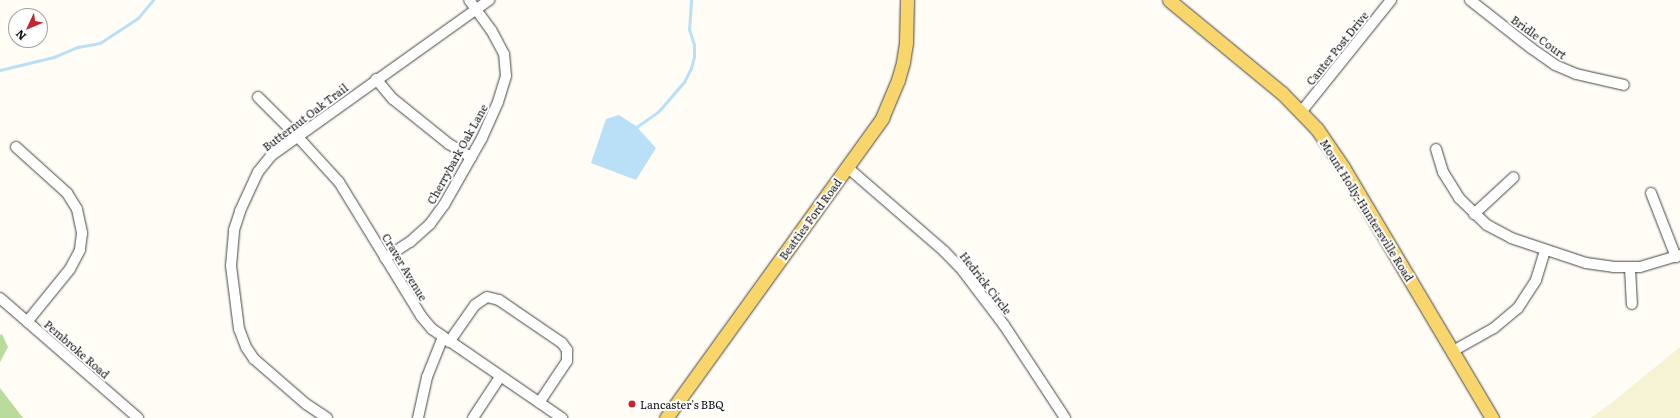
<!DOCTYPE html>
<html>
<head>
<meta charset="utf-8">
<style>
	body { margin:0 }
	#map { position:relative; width:1680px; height:418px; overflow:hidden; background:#fffdf5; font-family:Literata,serif }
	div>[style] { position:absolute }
	.farmland>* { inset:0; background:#f6f3d4 }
	.forest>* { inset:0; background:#b9dc9c }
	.water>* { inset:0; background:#b9e0f7 }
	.stream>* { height:2.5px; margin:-1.25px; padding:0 1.25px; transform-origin:1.25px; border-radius:1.25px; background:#b9e0f7 }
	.roads { filter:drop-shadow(0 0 1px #444) drop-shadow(0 0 1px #444) }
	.minor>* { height:10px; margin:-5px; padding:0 5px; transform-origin:5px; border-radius:5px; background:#fff }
	.major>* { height:13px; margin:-6.5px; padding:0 6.5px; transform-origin:6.5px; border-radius:6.5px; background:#f9d66b }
	.dots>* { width:11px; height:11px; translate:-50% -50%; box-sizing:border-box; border:2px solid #fff; border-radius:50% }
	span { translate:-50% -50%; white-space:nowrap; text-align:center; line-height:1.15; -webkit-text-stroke:4px #fff; paint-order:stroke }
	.street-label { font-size:11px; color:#111 }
	.poi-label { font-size:11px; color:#111 }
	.left { translate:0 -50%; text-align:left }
	.north { position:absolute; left:8px; top:8px; width:40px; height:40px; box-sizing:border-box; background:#fff; border:1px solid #a0a0a0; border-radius:50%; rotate:226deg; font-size:11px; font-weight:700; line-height:16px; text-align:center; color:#111 }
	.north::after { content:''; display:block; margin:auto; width:14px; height:18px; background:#c4262e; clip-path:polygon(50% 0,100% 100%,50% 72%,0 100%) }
</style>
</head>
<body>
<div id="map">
	<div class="farmland">
		<i style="clip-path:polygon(1680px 347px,1680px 418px,1591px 418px,1615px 400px)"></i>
	</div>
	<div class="forest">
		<i style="clip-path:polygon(2px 334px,8px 347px,0 362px,0 335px)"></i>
		<i style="clip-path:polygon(0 388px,10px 401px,23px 418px,0 418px)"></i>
	</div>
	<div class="water">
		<i style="clip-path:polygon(619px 115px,636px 126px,656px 148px,636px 180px,591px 163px,606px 119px)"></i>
	</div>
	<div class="stream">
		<i style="left:0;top:70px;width:56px;rotate:-13.5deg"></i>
		<i style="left:54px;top:57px;width:26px;rotate:-23deg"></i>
		<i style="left:78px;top:47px;width:22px;rotate:-10deg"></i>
		<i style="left:100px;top:43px;width:45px;rotate:-33.3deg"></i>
		<i style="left:138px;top:18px;width:23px;rotate:-50deg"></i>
		<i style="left:635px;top:128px;width:28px;rotate:-35deg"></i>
		<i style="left:658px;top:112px;width:40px;rotate:-49deg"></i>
		<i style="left:684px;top:82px;width:16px;rotate:-63deg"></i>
		<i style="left:691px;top:68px;width:11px;rotate:-75deg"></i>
		<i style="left:694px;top:57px;width:12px;rotate:-90deg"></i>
		<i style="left:694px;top:45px;width:16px;rotate:-108deg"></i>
		<i style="left:689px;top:30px;width:30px;rotate:-86deg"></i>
	</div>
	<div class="roads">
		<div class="minor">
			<i style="left:1470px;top:0;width:78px;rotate:38.2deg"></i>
			<i style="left:1531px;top:48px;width:29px;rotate:35deg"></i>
			<i style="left:1555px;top:65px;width:23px;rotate:23deg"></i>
			<i style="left:1576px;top:74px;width:49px;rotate:12.9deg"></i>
			<i style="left:376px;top:79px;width:26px;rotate:50deg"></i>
			<i style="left:393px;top:99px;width:72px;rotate:38.8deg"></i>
			<i style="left:449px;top:144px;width:26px;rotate:31deg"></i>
			<i style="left:258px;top:97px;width:55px;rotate:45deg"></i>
			<i style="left:297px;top:136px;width:62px;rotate:47.6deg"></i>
			<i style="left:339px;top:182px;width:157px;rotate:58.5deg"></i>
			<i style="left:421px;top:316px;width:17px;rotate:50deg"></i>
			<i style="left:432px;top:329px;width:158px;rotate:34.4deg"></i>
			<i style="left:1301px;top:112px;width:144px;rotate:-51.2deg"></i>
			<i style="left:16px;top:147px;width:69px;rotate:42deg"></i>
			<i style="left:67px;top:193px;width:19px;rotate:58deg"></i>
			<i style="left:77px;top:209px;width:25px;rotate:78deg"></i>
			<i style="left:82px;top:233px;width:17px;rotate:97deg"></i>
			<i style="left:80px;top:250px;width:21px;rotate:118deg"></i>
			<i style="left:70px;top:269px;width:68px;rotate:129.1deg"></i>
			<i style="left:1436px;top:149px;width:24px;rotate:73deg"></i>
			<i style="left:1443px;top:172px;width:31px;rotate:58deg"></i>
			<i style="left:1459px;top:198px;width:39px;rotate:44deg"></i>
			<i style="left:1487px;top:225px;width:27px;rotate:28deg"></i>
			<i style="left:1511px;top:238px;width:79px;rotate:18.4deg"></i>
			<i style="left:1586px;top:263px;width:27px;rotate:8deg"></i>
			<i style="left:1613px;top:267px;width:27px"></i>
			<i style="left:1640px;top:267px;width:42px;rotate:-16.7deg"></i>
			<i style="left:847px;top:167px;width:128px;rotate:40.9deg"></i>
			<i style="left:944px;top:251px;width:28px;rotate:46deg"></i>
			<i style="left:963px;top:271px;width:68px;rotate:52.8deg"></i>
			<i style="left:1004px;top:325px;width:111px;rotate:56.7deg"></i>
			<i style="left:1651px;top:193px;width:69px;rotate:68.7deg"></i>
			<i style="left:1474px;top:214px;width:54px;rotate:-42.8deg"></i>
			<i style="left:385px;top:258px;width:30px;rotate:-33deg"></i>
			<i style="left:410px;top:242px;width:27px;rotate:-42deg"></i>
			<i style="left:430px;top:224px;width:24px;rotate:-54deg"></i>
			<i style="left:444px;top:205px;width:77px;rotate:-60.4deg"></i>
			<i style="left:482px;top:138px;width:39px;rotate:-66deg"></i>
			<i style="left:498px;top:102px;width:27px;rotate:-73deg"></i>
			<i style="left:506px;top:76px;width:22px;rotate:-95deg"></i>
			<i style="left:504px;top:54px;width:27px;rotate:-118deg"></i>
			<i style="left:491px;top:30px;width:37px;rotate:-126deg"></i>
			<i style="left:1630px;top:268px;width:36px;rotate:87deg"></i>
			<i style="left:0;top:298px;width:183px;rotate:41deg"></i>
			<i style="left:449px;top:342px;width:45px;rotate:-54.9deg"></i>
			<i style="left:475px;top:305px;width:14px;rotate:-34deg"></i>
			<i style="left:487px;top:297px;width:12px;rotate:14deg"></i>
			<i style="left:499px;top:300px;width:76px;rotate:34.3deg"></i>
			<i style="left:562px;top:343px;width:9px;rotate:54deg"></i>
			<i style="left:567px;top:350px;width:11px;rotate:90deg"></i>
			<i style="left:567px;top:361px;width:50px;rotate:123.7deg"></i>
			<i style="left:1453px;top:351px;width:47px;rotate:-29.3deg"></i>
			<i style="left:1494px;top:328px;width:31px;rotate:-40deg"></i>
			<i style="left:1518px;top:308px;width:33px;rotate:-57deg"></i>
			<i style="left:1536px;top:280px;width:31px;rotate:-73deg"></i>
			<i style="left:327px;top:418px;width:25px;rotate:-146deg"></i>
			<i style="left:306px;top:404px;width:69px;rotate:-139.1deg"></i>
			<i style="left:254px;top:359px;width:14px;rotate:-124deg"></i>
			<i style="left:246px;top:347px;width:19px;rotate:-111deg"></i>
			<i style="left:239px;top:329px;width:64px;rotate:-97.2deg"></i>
			<i style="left:231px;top:266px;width:36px;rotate:-85deg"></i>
			<i style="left:234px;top:230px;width:20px;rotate:-72deg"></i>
			<i style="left:240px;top:211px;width:43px;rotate:-65.2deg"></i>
			<i style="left:258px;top:172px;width:22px;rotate:-51deg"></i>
			<i style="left:272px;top:155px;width:267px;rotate:-35.5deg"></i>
			<i style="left:418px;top:418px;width:42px;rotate:-77.6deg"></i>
			<i style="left:427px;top:377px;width:43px;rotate:-68.2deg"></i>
			<i style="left:473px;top:418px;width:49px;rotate:-56.6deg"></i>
		</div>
		<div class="major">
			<i style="left:1169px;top:0;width:146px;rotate:39.5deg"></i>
			<i style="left:1282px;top:93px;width:50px;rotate:45.8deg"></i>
			<i style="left:1317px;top:129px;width:46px;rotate:55.6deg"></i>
			<i style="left:1343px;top:167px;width:292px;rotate:59.3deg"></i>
			<i style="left:666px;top:418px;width:370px;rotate:-54.2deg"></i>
			<i style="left:882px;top:118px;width:41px;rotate:-67.2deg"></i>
			<i style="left:898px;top:80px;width:19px;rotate:-74deg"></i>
			<i style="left:903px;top:62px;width:20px;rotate:-81deg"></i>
			<i style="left:906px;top:42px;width:42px;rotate:-88.6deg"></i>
		</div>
	</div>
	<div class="dots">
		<i style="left:632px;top:404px;background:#c4262e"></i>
	</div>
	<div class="street-label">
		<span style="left:1539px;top:37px;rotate:36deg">Bridle Court</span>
		<span style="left:1337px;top:48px;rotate:-51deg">Canter Post Drive</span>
		<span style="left:305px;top:117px;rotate:-37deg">Butternut Oak Trail</span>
		<span style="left:457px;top:154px;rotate:-61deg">Cherrybark Oak Lane</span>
		<span style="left:1367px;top:210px;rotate:58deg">Mount Holly-Huntersville Road</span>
		<span style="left:810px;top:219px;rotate:-54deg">Beatties Ford Road</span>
		<span style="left:405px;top:267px;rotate:59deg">Craver Avenue</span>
		<span style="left:986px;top:283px;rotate:52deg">Hedrick Circle</span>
		<span style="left:77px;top:349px;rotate:41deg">Pembroke Road</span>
	</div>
	<div class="poi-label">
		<span class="left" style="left:640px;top:404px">Lancaster's BBQ</span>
	</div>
	<div class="north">N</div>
</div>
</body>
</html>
